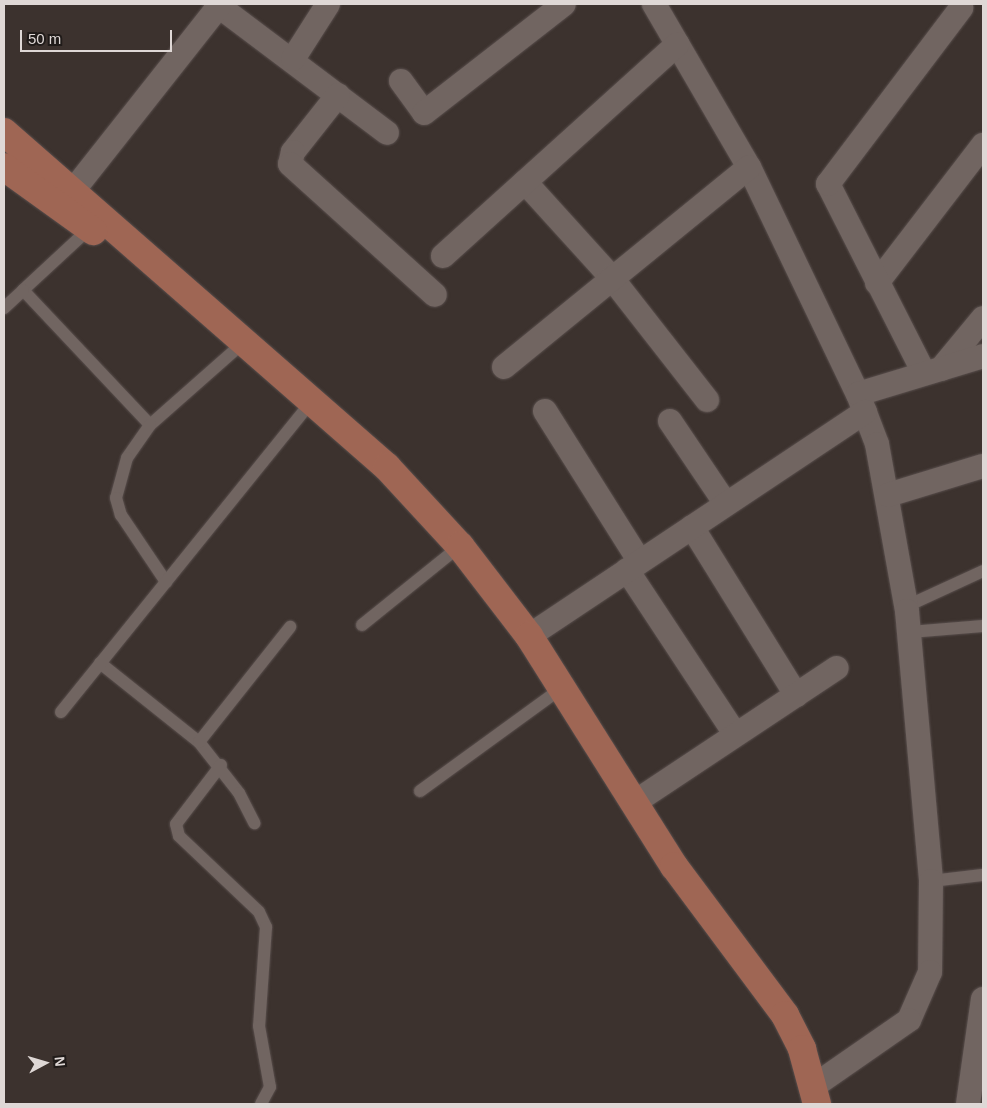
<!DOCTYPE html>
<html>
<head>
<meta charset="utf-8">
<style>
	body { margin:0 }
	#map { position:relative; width:987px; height:1108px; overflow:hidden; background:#3c322e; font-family:Arial,sans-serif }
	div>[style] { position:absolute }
	.roads { filter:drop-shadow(0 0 1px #584e4c) drop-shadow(0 0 1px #584e4c) }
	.lane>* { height:12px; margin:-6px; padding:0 6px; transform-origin:6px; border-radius:6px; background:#716561 }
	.street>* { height:24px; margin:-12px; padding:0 12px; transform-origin:12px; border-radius:12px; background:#716561 }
	.primary>* { height:28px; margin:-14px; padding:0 14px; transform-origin:14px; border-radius:14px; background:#9f6654 }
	span { translate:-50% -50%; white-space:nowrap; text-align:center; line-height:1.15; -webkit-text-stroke:4px #201b19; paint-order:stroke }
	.frame { position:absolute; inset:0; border:5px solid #dfd8d6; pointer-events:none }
	.north { position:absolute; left:20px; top:1038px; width:50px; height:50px; -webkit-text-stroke:4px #201b19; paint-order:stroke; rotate:84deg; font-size:14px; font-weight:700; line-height:20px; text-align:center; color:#dfd8d6 }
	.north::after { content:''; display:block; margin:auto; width:18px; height:22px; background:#dfd8d6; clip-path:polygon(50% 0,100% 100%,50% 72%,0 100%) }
	.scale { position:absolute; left:20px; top:30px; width:152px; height:22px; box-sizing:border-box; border:2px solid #dfd8d6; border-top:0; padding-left:6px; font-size:15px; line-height:18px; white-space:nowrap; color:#dfd8d6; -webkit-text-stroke:4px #201b19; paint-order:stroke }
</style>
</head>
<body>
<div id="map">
	<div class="roads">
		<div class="lane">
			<i style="left:90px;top:228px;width:91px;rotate:137.2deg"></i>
			<i style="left:23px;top:290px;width:185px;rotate:46.7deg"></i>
			<i style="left:150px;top:425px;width:125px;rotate:-41.4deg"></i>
			<i style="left:4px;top:308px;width:26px;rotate:-43deg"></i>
			<i style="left:150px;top:425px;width:40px;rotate:124.9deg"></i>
			<i style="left:127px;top:458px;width:41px;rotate:105.4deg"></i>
			<i style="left:116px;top:498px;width:18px;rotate:74deg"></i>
			<i style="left:121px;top:515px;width:81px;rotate:56.1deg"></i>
			<i style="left:907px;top:606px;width:84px;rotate:-24.7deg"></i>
			<i style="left:362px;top:625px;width:126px;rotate:-38.9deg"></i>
			<i style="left:910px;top:632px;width:73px;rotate:-4.7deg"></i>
			<i style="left:100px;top:663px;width:127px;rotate:38.6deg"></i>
			<i style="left:199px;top:742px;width:65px;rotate:51.9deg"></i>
			<i style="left:239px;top:793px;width:34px;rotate:63deg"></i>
			<i style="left:61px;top:712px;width:400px;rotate:-51.1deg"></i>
			<i style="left:199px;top:742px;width:147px;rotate:-51.6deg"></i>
			<i style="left:221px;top:765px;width:74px;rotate:127.3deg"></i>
			<i style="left:176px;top:824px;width:12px;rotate:76deg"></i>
			<i style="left:179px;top:836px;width:110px;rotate:43.5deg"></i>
			<i style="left:259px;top:912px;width:17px;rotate:65deg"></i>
			<i style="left:266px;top:927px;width:99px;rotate:94deg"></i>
			<i style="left:259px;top:1026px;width:62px;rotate:79.8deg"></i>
			<i style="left:270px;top:1087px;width:19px;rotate:118deg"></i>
			<i style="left:420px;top:791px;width:175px;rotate:-36deg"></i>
			<i style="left:931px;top:881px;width:52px;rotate:-6.6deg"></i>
		</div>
		<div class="street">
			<i style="left:216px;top:4px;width:214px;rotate:37deg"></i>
			<i style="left:654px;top:4px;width:189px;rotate:59.8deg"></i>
			<i style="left:749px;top:167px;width:252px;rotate:64.4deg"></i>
			<i style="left:858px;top:394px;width:53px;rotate:69.2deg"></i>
			<i style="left:877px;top:444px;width:170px;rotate:79.8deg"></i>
			<i style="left:907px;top:611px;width:271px;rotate:84.9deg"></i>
			<i style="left:931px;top:881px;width:91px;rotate:90.6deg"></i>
			<i style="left:930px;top:972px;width:52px;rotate:113.6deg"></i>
			<i style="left:909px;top:1020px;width:116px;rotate:145.2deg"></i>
			<i style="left:293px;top:59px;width:65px;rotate:-57.5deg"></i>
			<i style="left:401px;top:81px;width:39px;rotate:54deg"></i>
			<i style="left:424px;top:113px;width:177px;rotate:-37.9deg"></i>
			<i style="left:338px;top:95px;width:73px;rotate:128.3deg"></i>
			<i style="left:293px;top:152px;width:12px;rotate:104deg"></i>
			<i style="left:290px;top:164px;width:195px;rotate:42.1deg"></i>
			<i style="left:525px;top:182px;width:128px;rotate:47.8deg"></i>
			<i style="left:611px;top:277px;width:156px;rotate:52deg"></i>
			<i style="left:61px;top:206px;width:255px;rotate:-51.7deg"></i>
			<i style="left:443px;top:256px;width:316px;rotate:-42.1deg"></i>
			<i style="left:877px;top:283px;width:174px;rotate:-52.5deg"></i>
			<i style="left:504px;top:367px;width:316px;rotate:-39.2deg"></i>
			<i style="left:941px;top:369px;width:66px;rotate:-50.5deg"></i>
			<i style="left:924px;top:373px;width:212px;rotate:-116.9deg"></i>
			<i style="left:828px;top:184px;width:221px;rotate:-52.9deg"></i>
			<i style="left:858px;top:394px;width:131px;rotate:-16.9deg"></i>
			<i style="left:545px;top:411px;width:178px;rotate:57.8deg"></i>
			<i style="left:670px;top:421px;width:100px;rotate:56deg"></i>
			<i style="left:888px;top:495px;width:99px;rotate:-17deg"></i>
			<i style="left:692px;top:527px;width:198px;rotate:58.2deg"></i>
			<i style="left:627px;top:570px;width:196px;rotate:56.6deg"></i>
			<i style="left:529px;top:636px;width:404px;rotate:-33.7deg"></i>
			<i style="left:635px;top:802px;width:242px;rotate:-33.6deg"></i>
			<i style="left:968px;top:1104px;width:106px;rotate:-81.9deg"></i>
		</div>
		<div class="primary">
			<i style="left:4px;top:132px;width:509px;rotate:41.18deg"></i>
			<i style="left:387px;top:467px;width:108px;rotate:47.3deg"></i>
			<i style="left:460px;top:546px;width:113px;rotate:52.5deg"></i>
			<i style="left:529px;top:636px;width:272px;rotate:57.8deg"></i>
			<i style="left:674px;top:866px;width:186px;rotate:53.3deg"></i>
			<i style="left:785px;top:1015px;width:38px;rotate:63deg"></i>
			<i style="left:802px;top:1049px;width:57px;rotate:74.7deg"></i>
			<i style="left:4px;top:167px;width:110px;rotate:35.7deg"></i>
		</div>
	</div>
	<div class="frame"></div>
	<div class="north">N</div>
	<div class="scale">50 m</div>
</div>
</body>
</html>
